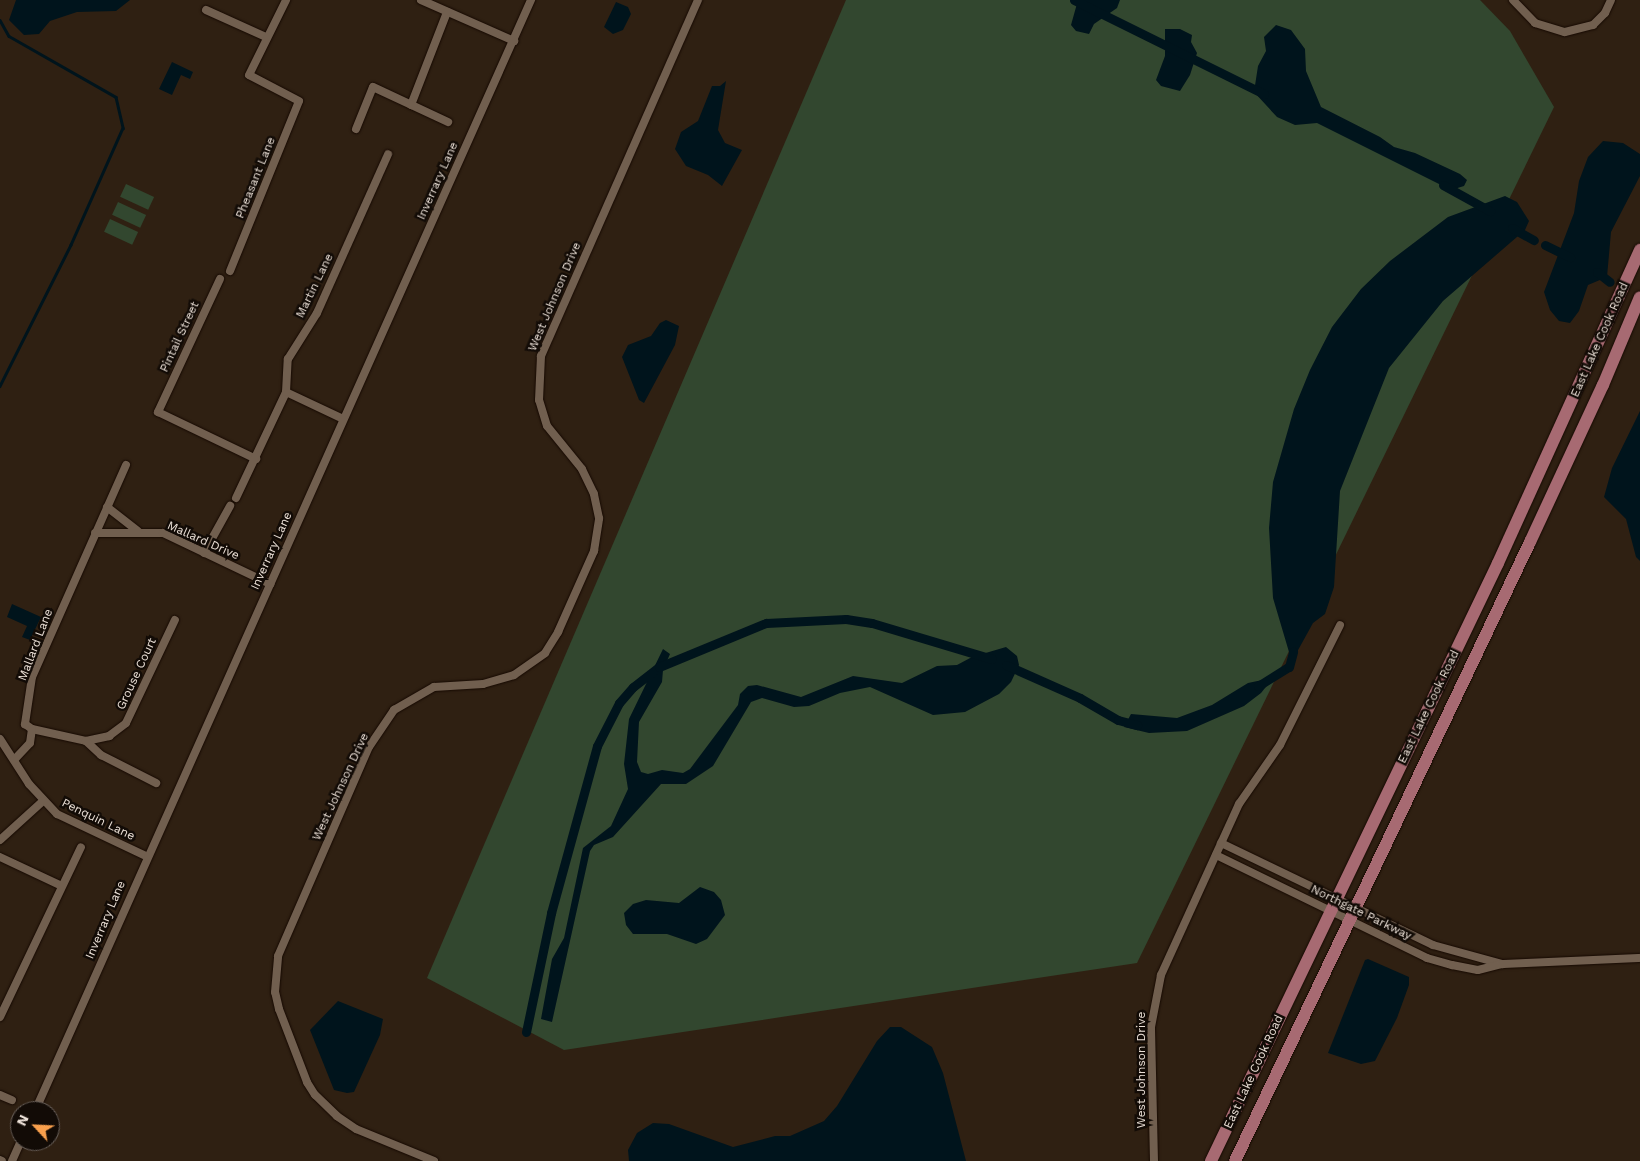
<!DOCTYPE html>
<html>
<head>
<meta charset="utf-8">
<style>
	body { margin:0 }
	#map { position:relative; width:1640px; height:1161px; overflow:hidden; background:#2f2012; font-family:"Work Sans",sans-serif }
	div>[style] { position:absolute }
	.green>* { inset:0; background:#32472f; transform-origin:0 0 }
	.water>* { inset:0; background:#00141c }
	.stream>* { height:2.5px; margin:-1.25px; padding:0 1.25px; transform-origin:1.25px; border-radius:1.25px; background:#00141c }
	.canal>* { height:9px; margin:-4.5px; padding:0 4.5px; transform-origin:4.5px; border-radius:4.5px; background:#00141c }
	.roads { filter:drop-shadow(0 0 1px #160901) drop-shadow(0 0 1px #160901) }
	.minor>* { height:8px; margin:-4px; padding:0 4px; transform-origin:4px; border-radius:4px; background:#715f4f }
	.primary>* { height:12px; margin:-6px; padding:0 6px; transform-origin:6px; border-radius:6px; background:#a76a72 }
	span { translate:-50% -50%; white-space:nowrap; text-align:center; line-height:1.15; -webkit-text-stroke:5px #120b06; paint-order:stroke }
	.street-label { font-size:12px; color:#ebe0d7 }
	.north { position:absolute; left:10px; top:1101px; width:50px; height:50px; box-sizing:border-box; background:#120b06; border:1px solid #69605a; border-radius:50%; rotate:295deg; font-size:14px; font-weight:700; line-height:20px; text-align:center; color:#ebe0d7 }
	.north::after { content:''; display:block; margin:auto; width:18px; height:22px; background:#f9a04d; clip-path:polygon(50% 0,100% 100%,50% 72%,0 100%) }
</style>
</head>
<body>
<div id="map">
	<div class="green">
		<i style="clip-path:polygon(846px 0,1480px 0,1510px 31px,1554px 107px,1137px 963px,564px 1050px,427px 978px)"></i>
		<i style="left:126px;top:184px;width:31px;height:14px;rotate:25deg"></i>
		<i style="left:118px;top:202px;width:31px;height:14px;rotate:25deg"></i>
		<i style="left:110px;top:219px;width:31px;height:14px;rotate:25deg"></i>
	</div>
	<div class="water">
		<i style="clip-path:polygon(16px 0,130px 0,116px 11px,77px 12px,50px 21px,39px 34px,24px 35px,9px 20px)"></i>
		<i style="clip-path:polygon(1078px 0,1120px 0,1117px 8px,1094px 24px,1089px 34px,1076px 31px,1071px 25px)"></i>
		<i style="clip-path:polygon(616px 2px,628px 7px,631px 14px,623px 30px,613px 34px,604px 27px)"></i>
		<i style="clip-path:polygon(1276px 25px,1291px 30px,1305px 49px,1306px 71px,1321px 107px,1380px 137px,1394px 147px,1415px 153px,1460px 174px,1467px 180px,1464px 186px,1451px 190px,1317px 123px,1295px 125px,1277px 117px,1254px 92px,1258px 66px,1266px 51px,1264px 37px)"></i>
		<i style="clip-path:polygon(1165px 29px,1180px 29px,1192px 35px,1191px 42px,1197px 53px,1190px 75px,1180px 91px,1161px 86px,1156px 80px,1165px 56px)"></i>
		<i style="clip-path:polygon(172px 62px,193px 72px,190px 79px,181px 75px,172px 95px,159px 89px)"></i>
		<i style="clip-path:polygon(726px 81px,718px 130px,725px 143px,742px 150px,722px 186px,708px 175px,686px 166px,675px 149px,681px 132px,698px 121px,712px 86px,720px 86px)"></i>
		<i style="clip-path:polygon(1603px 141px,1623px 143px,1640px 154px,1640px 176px,1611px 232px,1607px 277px,1588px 285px,1579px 311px,1570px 323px,1559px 321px,1550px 310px,1544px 292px,1574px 213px,1579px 181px,1588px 157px)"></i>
		<i style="clip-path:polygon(1505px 196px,1517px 202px,1529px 221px,1525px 230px,1443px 301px,1389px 368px,1340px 491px,1334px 587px,1325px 614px,1313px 623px,1297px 652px,1289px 652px,1273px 598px,1269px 528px,1273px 482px,1294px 409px,1310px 370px,1332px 327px,1361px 289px,1390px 261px,1448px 217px)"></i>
		<i style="clip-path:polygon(666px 320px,679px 326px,675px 345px,644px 403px,639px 400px,622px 357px,628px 345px,651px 336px,660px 323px)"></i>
		<i style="clip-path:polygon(1640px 411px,1640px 561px,1636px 557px,1626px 519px,1604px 497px,1612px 468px)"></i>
		<i style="clip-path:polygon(12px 604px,41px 617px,30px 640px,22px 637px,27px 626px,7px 617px)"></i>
		<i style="clip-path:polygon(1006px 647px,1017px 656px,1019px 665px,1011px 682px,999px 694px,965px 712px,933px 715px,870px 687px,840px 693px,809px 706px,794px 707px,762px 698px,751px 702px,713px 766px,686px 784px,661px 784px,613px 837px,594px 845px,590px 851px,552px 1022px,541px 1019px,552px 959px,564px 938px,583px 848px,611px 826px,628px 789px,624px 764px,629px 719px,663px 649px,670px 654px,663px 670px,662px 682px,639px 722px,637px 762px,641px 772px,648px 774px,662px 770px,683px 773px,690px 769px,738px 705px,740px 694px,748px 686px,757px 685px,801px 697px,853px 676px,902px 683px,937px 666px,957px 665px,972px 657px)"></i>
		<i style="clip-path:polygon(1267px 679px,1269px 683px,1261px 693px,1244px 706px,1187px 731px,1149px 733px,1124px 727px,1131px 714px,1177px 718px,1212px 705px,1248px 683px)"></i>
		<i style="clip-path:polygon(700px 887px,714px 892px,721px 900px,725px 915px,707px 939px,696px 944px,667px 934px,633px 934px,626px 925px,624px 913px,633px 904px,646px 900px,679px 903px)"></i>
		<i style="clip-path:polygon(1368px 959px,1409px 977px,1409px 985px,1397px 1018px,1375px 1061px,1361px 1064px,1328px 1053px,1365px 960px)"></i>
		<i style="clip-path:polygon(338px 1001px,383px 1019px,380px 1035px,354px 1092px,347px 1093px,334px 1090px,310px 1030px)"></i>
		<i style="clip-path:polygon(890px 1027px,901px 1027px,932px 1047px,943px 1073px,966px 1161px,629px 1161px,628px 1150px,637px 1133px,653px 1123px,669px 1124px,733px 1147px,775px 1136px,790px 1136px,824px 1121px,837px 1106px,877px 1041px)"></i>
	</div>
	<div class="stream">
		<i style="left:0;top:20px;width:18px;rotate:61deg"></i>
		<i style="left:9px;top:36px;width:123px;rotate:29.7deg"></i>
		<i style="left:116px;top:97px;width:32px;rotate:77deg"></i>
		<i style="left:123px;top:128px;width:128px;rotate:114deg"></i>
		<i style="left:71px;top:245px;width:158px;rotate:116.7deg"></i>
	</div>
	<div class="canal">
		<i style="left:1074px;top:0;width:212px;rotate:26.3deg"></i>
		<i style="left:1443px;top:185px;width:54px;rotate:29deg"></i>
		<i style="left:1512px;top:228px;width:25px;rotate:29deg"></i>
		<i style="left:1545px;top:245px;width:28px;rotate:26deg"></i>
		<i style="left:1597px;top:272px;width:16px;rotate:38deg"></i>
		<i style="left:1006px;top:665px;width:81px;rotate:24deg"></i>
		<i style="left:1080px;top:698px;width:44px;rotate:30.1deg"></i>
		<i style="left:1118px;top:720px;width:20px;rotate:15deg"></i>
		<i style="left:1258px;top:686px;width:36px;rotate:-32deg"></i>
		<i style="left:1289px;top:667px;width:16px;rotate:-75deg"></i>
		<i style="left:526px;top:1032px;width:122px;rotate:-78.1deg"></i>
		<i style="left:551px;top:913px;width:173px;rotate:-74.6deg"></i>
		<i style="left:597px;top:746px;width:48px;rotate:-62.9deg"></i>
		<i style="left:619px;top:703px;width:21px;rotate:-49deg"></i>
		<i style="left:633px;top:687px;width:33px;rotate:-38deg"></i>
		<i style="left:659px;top:667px;width:116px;rotate:-22.4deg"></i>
		<i style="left:766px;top:623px;width:80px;rotate:-2.9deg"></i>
		<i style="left:846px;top:619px;width:26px;rotate:9deg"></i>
		<i style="left:872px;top:623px;width:125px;rotate:16.7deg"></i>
	</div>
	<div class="roads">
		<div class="minor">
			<i style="left:421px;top:0;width:102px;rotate:23.8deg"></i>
			<i style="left:1513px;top:0;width:32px;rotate:46deg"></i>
			<i style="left:1535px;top:23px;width:31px;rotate:17deg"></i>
			<i style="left:1565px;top:32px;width:29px;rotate:-14deg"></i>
			<i style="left:1593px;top:25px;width:17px;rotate:-45deg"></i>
			<i style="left:1605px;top:13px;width:14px;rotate:-65deg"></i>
			<i style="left:206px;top:10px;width:66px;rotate:24.2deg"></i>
			<i style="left:411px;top:105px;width:100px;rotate:-68.8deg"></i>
			<i style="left:356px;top:129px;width:45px;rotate:-68deg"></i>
			<i style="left:373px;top:87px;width:83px;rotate:25deg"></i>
			<i style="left:230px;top:271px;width:183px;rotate:-67.9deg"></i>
			<i style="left:299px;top:101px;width:56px;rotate:-152.5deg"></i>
			<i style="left:249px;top:75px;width:84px;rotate:-63.7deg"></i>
			<i style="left:220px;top:279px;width:147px;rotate:115deg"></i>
			<i style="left:158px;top:412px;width:109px;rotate:25.6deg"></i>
			<i style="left:286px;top:392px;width:63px;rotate:25.3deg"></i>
			<i style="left:126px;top:465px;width:232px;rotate:113.9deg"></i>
			<i style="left:32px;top:677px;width:48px;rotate:98.5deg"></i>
			<i style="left:25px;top:724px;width:9px;rotate:36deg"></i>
			<i style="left:32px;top:729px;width:55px;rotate:12.5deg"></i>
			<i style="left:86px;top:741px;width:24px;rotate:-12deg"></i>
			<i style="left:109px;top:736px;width:21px;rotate:-37deg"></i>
			<i style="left:126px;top:723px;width:114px;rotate:-64.6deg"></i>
			<i style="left:236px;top:498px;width:117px;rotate:-64.7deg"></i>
			<i style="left:286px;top:392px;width:33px;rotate:-87deg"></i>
			<i style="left:288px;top:359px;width:54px;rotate:-57.8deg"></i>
			<i style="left:317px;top:313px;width:174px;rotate:-65.9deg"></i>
			<i style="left:107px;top:507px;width:39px;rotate:38deg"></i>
			<i style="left:95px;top:533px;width:68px"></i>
			<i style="left:163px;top:533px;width:119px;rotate:25.5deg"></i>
			<i style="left:204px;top:553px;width:54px;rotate:-61deg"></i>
			<i style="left:0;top:739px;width:54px;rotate:57.2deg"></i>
			<i style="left:29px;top:784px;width:41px;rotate:47deg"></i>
			<i style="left:57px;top:814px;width:98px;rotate:25.3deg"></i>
			<i style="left:86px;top:741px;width:21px;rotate:43deg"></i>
			<i style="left:101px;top:755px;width:62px;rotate:27deg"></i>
			<i style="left:14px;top:760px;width:23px;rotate:-47deg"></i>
			<i style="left:30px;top:743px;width:14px;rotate:-82deg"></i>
			<i style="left:0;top:840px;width:58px;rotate:-42.2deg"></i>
			<i style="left:1221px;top:843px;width:235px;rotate:25.7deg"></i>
			<i style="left:1433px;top:945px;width:72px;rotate:15.4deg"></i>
			<i style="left:1216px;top:855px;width:235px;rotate:26deg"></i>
			<i style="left:1427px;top:958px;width:26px;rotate:16deg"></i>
			<i style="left:1452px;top:965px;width:26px;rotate:11deg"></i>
			<i style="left:1478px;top:970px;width:25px;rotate:-14deg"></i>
			<i style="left:1502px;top:964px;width:138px;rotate:-2.5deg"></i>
			<i style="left:0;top:857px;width:68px;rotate:25.1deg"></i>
			<i style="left:0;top:1017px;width:188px;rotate:-64.5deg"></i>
			<i style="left:0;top:1095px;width:13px;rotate:23deg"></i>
			<i style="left:35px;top:1111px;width:1217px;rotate:-65.94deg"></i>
			<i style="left:0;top:1160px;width:2px;rotate:27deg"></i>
			<i style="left:12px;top:1161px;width:22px;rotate:-66deg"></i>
			<i style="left:434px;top:1161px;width:84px;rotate:-157.7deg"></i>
			<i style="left:356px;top:1129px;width:23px;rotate:-146deg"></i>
			<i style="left:337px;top:1116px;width:30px;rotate:-136deg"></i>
			<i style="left:315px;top:1095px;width:15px;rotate:-122deg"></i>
			<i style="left:307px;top:1082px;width:78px;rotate:-111deg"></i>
			<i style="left:279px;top:1009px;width:17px;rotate:-103deg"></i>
			<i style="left:275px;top:992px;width:36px;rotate:-85deg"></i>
			<i style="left:278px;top:956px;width:228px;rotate:-66.5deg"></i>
			<i style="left:369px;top:747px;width:45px;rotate:-56deg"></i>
			<i style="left:394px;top:710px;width:46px;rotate:-29.9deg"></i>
			<i style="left:434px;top:687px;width:49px;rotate:-3.5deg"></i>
			<i style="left:483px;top:684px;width:32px;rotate:-16deg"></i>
			<i style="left:514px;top:675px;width:38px;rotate:-35deg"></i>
			<i style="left:545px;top:653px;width:25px;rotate:-58deg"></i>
			<i style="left:558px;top:632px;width:89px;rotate:-66deg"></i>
			<i style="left:594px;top:551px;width:33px;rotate:-81deg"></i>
			<i style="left:599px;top:518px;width:25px;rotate:-102deg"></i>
			<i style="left:594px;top:494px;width:28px;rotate:-116deg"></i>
			<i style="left:582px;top:469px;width:55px;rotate:-129.1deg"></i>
			<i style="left:547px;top:426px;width:27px;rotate:-107deg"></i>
			<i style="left:539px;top:400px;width:44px;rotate:-87.4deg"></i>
			<i style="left:541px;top:356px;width:389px;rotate:-66.2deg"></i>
			<i style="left:1154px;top:1161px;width:134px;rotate:-91.3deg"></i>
			<i style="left:1151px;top:1027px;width:53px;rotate:-79.1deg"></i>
			<i style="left:1161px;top:975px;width:188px;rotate:-65.5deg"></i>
			<i style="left:1239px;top:804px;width:72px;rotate:-55.2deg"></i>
			<i style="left:1280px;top:745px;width:134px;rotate:-63.4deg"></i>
		</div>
		<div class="primary">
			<i style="left:1211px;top:1161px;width:663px;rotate:-64.36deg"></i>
			<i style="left:1498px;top:563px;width:344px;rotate:-65.6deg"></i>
			<i style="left:1235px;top:1161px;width:686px;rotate:-64.52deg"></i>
			<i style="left:1530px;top:542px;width:173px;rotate:-65.1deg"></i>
			<i style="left:1603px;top:385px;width:95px;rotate:-67.2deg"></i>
		</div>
	</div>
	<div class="street-label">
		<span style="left:256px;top:178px;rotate:-68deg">Pheasant Lane</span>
		<span style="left:438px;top:181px;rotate:-66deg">Inverrary Lane</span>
		<span style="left:315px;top:286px;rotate:-64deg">Martin Lane</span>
		<span style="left:555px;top:297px;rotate:-67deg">West Johnson Drive</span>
		<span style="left:180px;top:337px;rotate:-65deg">Pintail Street</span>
		<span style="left:1600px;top:340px;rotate:-66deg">East Lake Cook Road</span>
		<span style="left:203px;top:541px;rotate:24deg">Mallard Drive</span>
		<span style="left:272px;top:551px;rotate:-66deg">Inverrary Lane</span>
		<span style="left:36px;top:645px;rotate:-69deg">Mallard Lane</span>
		<span style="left:137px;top:674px;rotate:-65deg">Grouse Court</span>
		<span style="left:1429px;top:707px;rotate:-64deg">East Lake Cook Road</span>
		<span style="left:341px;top:787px;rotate:-65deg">West Johnson Drive</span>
		<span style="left:98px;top:820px;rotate:26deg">Penquin Lane</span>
		<span style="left:1361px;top:913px;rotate:26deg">Northgate Parkway</span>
		<span style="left:106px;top:920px;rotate:-67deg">Inverrary Lane</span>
		<span style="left:1142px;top:1070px;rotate:-90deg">West Johnson Drive</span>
		<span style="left:1254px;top:1072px;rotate:-65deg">East Lake Cook Road</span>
	</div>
	<div class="north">N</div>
</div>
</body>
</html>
